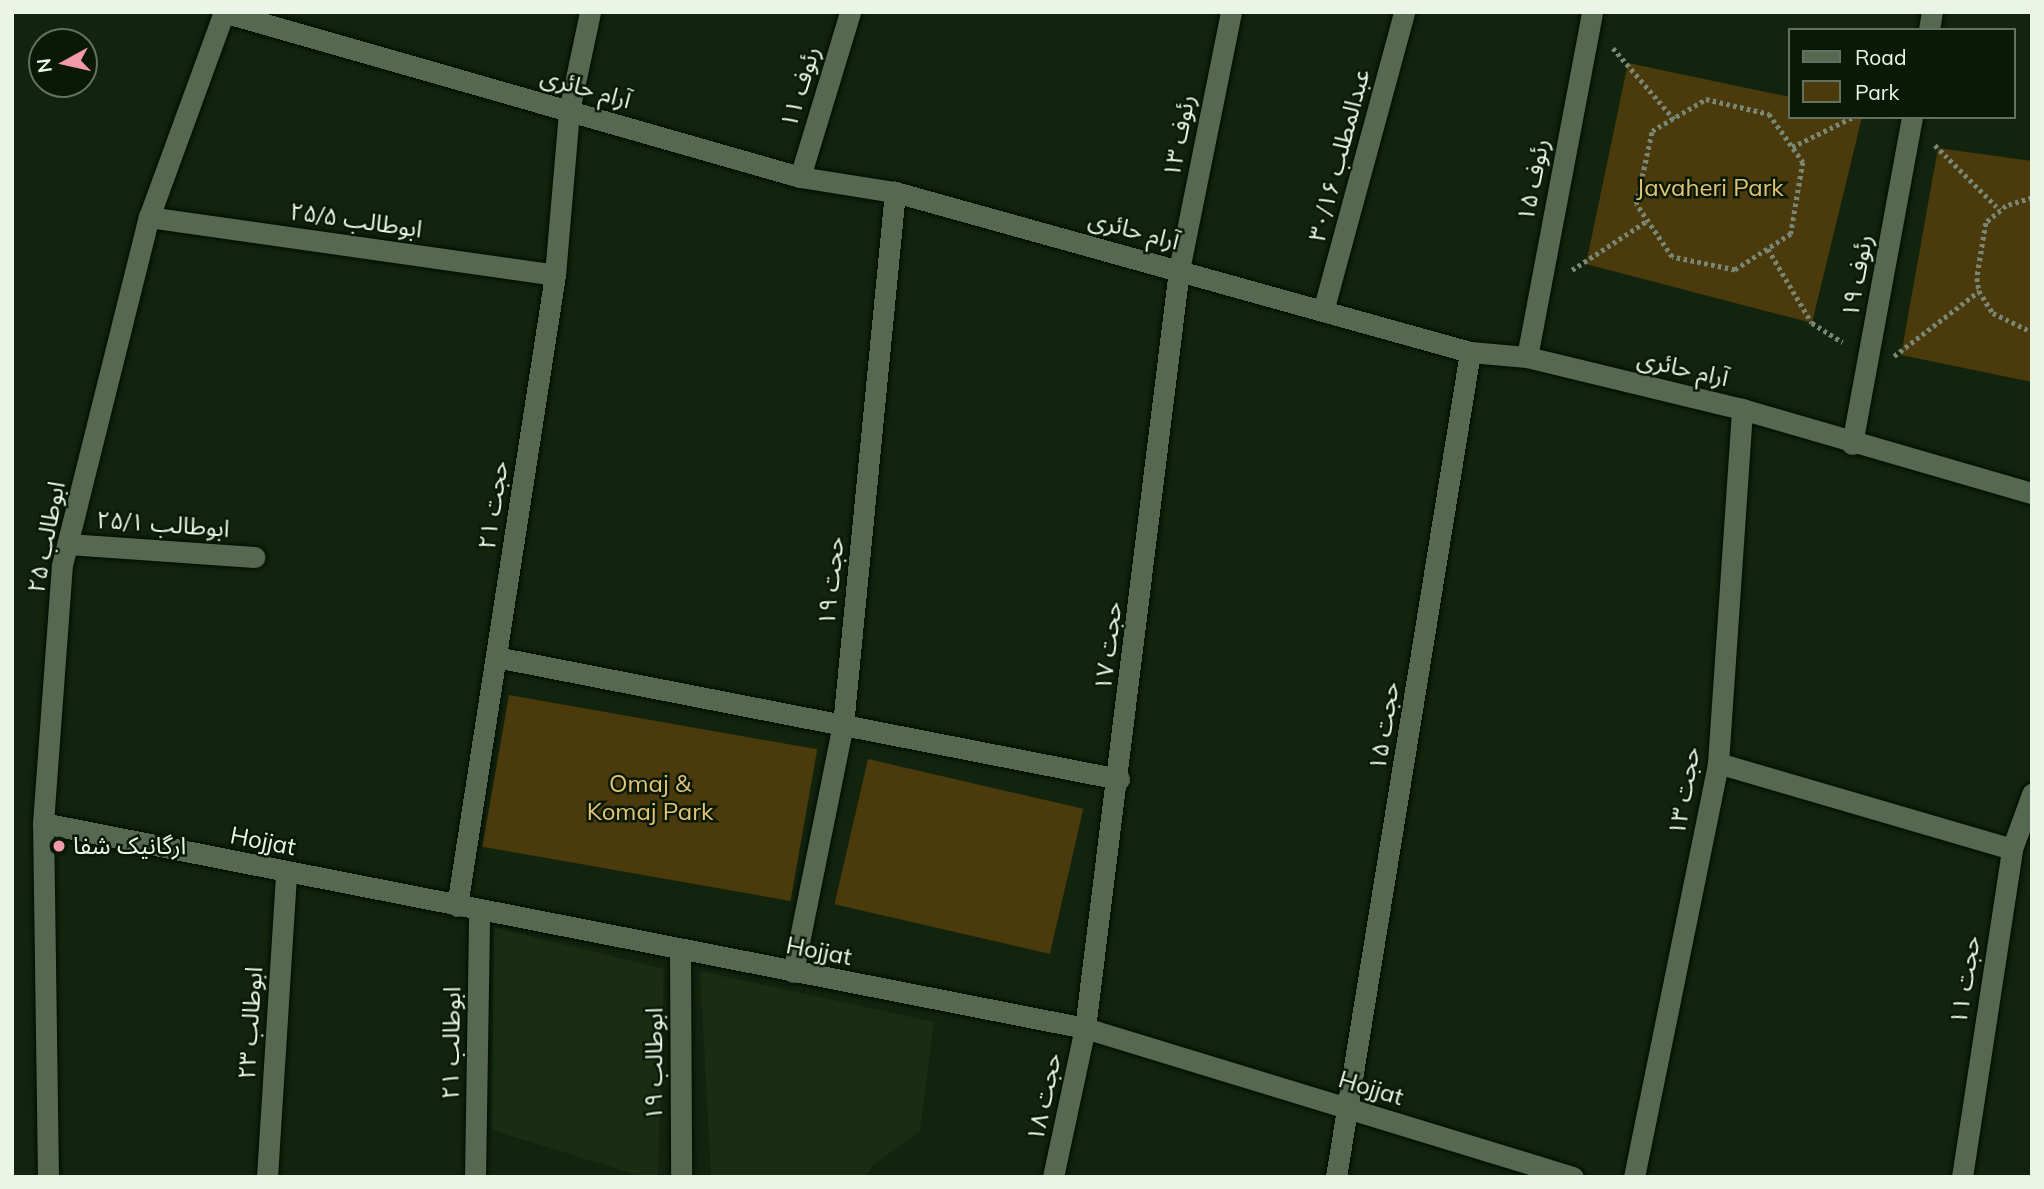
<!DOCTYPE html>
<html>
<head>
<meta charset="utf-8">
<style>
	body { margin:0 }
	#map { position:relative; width:2044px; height:1189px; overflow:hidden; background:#12230e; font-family:Mulish,"Noto Sans Arabic",sans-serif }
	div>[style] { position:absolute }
	.built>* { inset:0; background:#182d12 }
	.green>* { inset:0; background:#4b3a0c; transform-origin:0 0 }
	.path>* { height:4.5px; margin-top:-2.25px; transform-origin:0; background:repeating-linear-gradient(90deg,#798775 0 3.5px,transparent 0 7px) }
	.roads { filter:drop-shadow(0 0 2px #010c00) drop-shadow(0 0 2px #010c00) }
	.minor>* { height:21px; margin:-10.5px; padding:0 10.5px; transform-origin:10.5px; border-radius:10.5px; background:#556850 }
	.dots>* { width:19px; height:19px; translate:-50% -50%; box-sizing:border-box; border:4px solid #091906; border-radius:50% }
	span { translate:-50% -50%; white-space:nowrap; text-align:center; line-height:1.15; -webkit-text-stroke:5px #091906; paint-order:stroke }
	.street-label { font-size:24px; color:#eaf5e7 }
	.park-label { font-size:24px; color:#e5c374 }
	.poi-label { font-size:24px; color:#eaf5e7 }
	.left { translate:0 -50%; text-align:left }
	.frame { position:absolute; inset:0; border:14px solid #eaf5e7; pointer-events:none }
	.legend { position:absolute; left:1788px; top:28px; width:228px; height:91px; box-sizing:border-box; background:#091906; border:2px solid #637160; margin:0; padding:9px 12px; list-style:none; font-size:21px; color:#eaf5e7 }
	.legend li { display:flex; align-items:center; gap:14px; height:35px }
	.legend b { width:35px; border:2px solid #637160 }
	.north { position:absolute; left:28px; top:28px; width:70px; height:70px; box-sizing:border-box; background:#091906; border:2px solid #637160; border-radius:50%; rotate:262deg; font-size:19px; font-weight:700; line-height:28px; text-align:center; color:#eaf5e7 }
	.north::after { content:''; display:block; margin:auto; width:24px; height:32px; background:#f39aa9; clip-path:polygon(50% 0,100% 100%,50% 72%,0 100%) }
</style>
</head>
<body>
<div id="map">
	<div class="built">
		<i style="clip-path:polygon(494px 927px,664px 969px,658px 1177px,643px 1177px,492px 1130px)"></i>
		<i style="clip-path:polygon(700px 971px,934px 1022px,920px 1131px,872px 1166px,866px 1177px,711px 1177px)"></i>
	</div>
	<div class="green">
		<i style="clip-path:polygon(1628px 63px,1790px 97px,1790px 117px,1862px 117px,1812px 323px,1586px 264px)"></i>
		<i style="clip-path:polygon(1938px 148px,2032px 161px,2032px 382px,1901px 355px)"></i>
		<i style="left:509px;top:695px;width:313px;height:154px;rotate:10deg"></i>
		<i style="left:868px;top:759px;width:221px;height:149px;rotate:13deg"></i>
	</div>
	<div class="path">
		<i style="left:1613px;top:48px;width:94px;rotate:49.3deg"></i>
		<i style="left:1706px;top:99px;width:65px;rotate:13.4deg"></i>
		<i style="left:1769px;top:114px;width:59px;rotate:54.7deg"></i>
		<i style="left:1803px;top:162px;width:73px;rotate:99.5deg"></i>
		<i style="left:1791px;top:234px;width:67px;rotate:147.3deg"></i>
		<i style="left:1735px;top:270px;width:64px;rotate:-168.3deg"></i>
		<i style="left:1672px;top:257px;width:64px;rotate:-124.2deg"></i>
		<i style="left:1636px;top:204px;width:75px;rotate:-77.6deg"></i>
		<i style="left:1652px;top:131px;width:63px;rotate:-30.7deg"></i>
		<i style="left:1935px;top:145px;width:92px;rotate:45deg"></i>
		<i style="left:1792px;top:147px;width:68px;rotate:-26.2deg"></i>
		<i style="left:2032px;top:198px;width:27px;rotate:163deg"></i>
		<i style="left:2006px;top:206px;width:26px;rotate:140deg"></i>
		<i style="left:1986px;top:223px;width:56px;rotate:99.3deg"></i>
		<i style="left:1977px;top:278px;width:13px;rotate:81deg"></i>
		<i style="left:1979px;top:291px;width:26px;rotate:58deg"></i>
		<i style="left:1993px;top:313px;width:43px;rotate:26deg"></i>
		<i style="left:1768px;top:249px;width:86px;rotate:59.3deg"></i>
		<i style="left:1812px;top:323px;width:36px;rotate:32deg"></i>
		<i style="left:1572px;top:270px;width:90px;rotate:-33.2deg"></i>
		<i style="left:1894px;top:356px;width:107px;rotate:-37.4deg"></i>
	</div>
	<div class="roads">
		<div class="minor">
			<i style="left:223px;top:12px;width:600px;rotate:15.96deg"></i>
			<i style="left:800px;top:177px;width:96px;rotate:9deg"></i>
			<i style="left:895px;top:192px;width:597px;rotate:15.55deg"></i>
			<i style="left:1470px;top:352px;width:57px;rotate:5deg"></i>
			<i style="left:1527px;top:357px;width:221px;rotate:13.6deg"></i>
			<i style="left:1742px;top:409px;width:302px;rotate:16.2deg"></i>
			<i style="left:1929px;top:30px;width:18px;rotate:-81deg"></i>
			<i style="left:800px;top:177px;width:172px;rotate:-73.1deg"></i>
			<i style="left:149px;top:217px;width:410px;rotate:8.1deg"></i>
			<i style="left:1323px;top:311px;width:310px;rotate:-74.8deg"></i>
			<i style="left:1527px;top:357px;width:351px;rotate:-79.3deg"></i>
			<i style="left:1852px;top:444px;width:332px;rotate:-79.6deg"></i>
			<i style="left:68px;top:544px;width:187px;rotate:4deg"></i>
			<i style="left:496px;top:657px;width:635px;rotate:11.08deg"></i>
			<i style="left:1718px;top:763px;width:306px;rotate:16.3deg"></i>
			<i style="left:43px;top:823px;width:1062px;rotate:11.13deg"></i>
			<i style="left:1085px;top:1028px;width:510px;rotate:16.98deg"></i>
			<i style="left:457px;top:906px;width:639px;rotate:-81.17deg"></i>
			<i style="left:555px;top:275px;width:165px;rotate:-85.1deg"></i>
			<i style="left:569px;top:111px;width:101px;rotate:-78deg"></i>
			<i style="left:680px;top:952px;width:225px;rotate:89.7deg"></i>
			<i style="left:793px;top:972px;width:252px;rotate:-78.6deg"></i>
			<i style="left:843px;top:725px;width:536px;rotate:-84.43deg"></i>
			<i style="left:48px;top:1177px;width:354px;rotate:-90.8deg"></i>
			<i style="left:43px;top:823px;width:259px;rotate:-85.8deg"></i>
			<i style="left:62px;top:565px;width:359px;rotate:-76deg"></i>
			<i style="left:149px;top:217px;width:218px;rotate:-69.9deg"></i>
			<i style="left:267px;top:1177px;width:306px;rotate:-86.4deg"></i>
			<i style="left:475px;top:1177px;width:267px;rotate:-89.1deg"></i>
			<i style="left:1053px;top:1177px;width:152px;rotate:-77.9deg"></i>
			<i style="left:1085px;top:1028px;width:764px;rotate:-82.93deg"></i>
			<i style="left:1179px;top:270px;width:263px;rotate:-78.6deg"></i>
			<i style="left:1336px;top:1177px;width:836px;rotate:-80.77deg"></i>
			<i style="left:1634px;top:1177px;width:422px;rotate:-78.5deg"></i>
			<i style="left:1718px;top:763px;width:355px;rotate:-86.1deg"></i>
			<i style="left:1962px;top:1177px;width:332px;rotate:-81.3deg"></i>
			<i style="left:2012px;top:849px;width:59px;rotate:-70deg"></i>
		</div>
	</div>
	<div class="dots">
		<i style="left:59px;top:846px;background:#f39aa9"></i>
	</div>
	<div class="street-label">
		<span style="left:800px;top:87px;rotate:-73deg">رئوف ۱۱</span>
		<span style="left:586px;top:88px;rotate:16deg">آرام حائری</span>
		<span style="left:1179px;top:136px;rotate:-79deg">رئوف ۱۳</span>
		<span style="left:1339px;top:155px;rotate:-75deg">عبدالمطلب ۳۰/۱۶</span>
		<span style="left:1533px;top:180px;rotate:-79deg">رئوف ۱۵</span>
		<span style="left:356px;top:220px;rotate:8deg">ابوطالب ۲۵/۵</span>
		<span style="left:1134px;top:230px;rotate:15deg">آرام حائری</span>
		<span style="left:1857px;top:276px;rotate:-80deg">رئوف ۱۹</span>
		<span style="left:1683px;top:368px;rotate:13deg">آرام حائری</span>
		<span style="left:493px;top:505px;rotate:-81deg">حجت ۲۱</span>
		<span style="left:163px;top:524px;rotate:4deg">ابوطالب ۲۵/۱</span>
		<span style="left:46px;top:537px;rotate:-79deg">ابوطالب ۲۵</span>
		<span style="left:831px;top:581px;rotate:-84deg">حجت ۱۹</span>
		<span style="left:1108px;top:646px;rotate:-83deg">حجت ۱۷</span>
		<span style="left:1384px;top:726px;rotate:-81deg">حجت ۱۵</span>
		<span style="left:1684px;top:791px;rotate:-80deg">حجت ۱۳</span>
		<span style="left:263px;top:841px;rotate:11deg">Hojjat</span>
		<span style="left:819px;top:951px;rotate:11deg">Hojjat</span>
		<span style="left:1965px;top:980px;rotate:-81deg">حجت ۱۱</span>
		<span style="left:250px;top:1023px;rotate:-86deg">ابوطالب ۲۳</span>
		<span style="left:451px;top:1043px;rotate:-89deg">ابوطالب ۲۱</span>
		<span style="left:654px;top:1064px;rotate:-90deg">ابوطالب ۱۹</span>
		<span style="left:1371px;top:1088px;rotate:17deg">Hojjat</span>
		<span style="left:1044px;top:1097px;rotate:-78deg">حجت ۱۸</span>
	</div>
	<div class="park-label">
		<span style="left:1710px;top:188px">Javaheri Park</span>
		<span style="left:650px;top:798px">Omaj &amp;<br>Komaj Park</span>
	</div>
	<div class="poi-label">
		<span class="left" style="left:73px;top:846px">ارگانیک شفا</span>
	</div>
	<div class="frame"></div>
	<ul class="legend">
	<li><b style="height:9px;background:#556850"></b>Road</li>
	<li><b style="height:19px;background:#4b3a0c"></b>Park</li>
	</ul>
	<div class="north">N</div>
</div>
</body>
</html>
